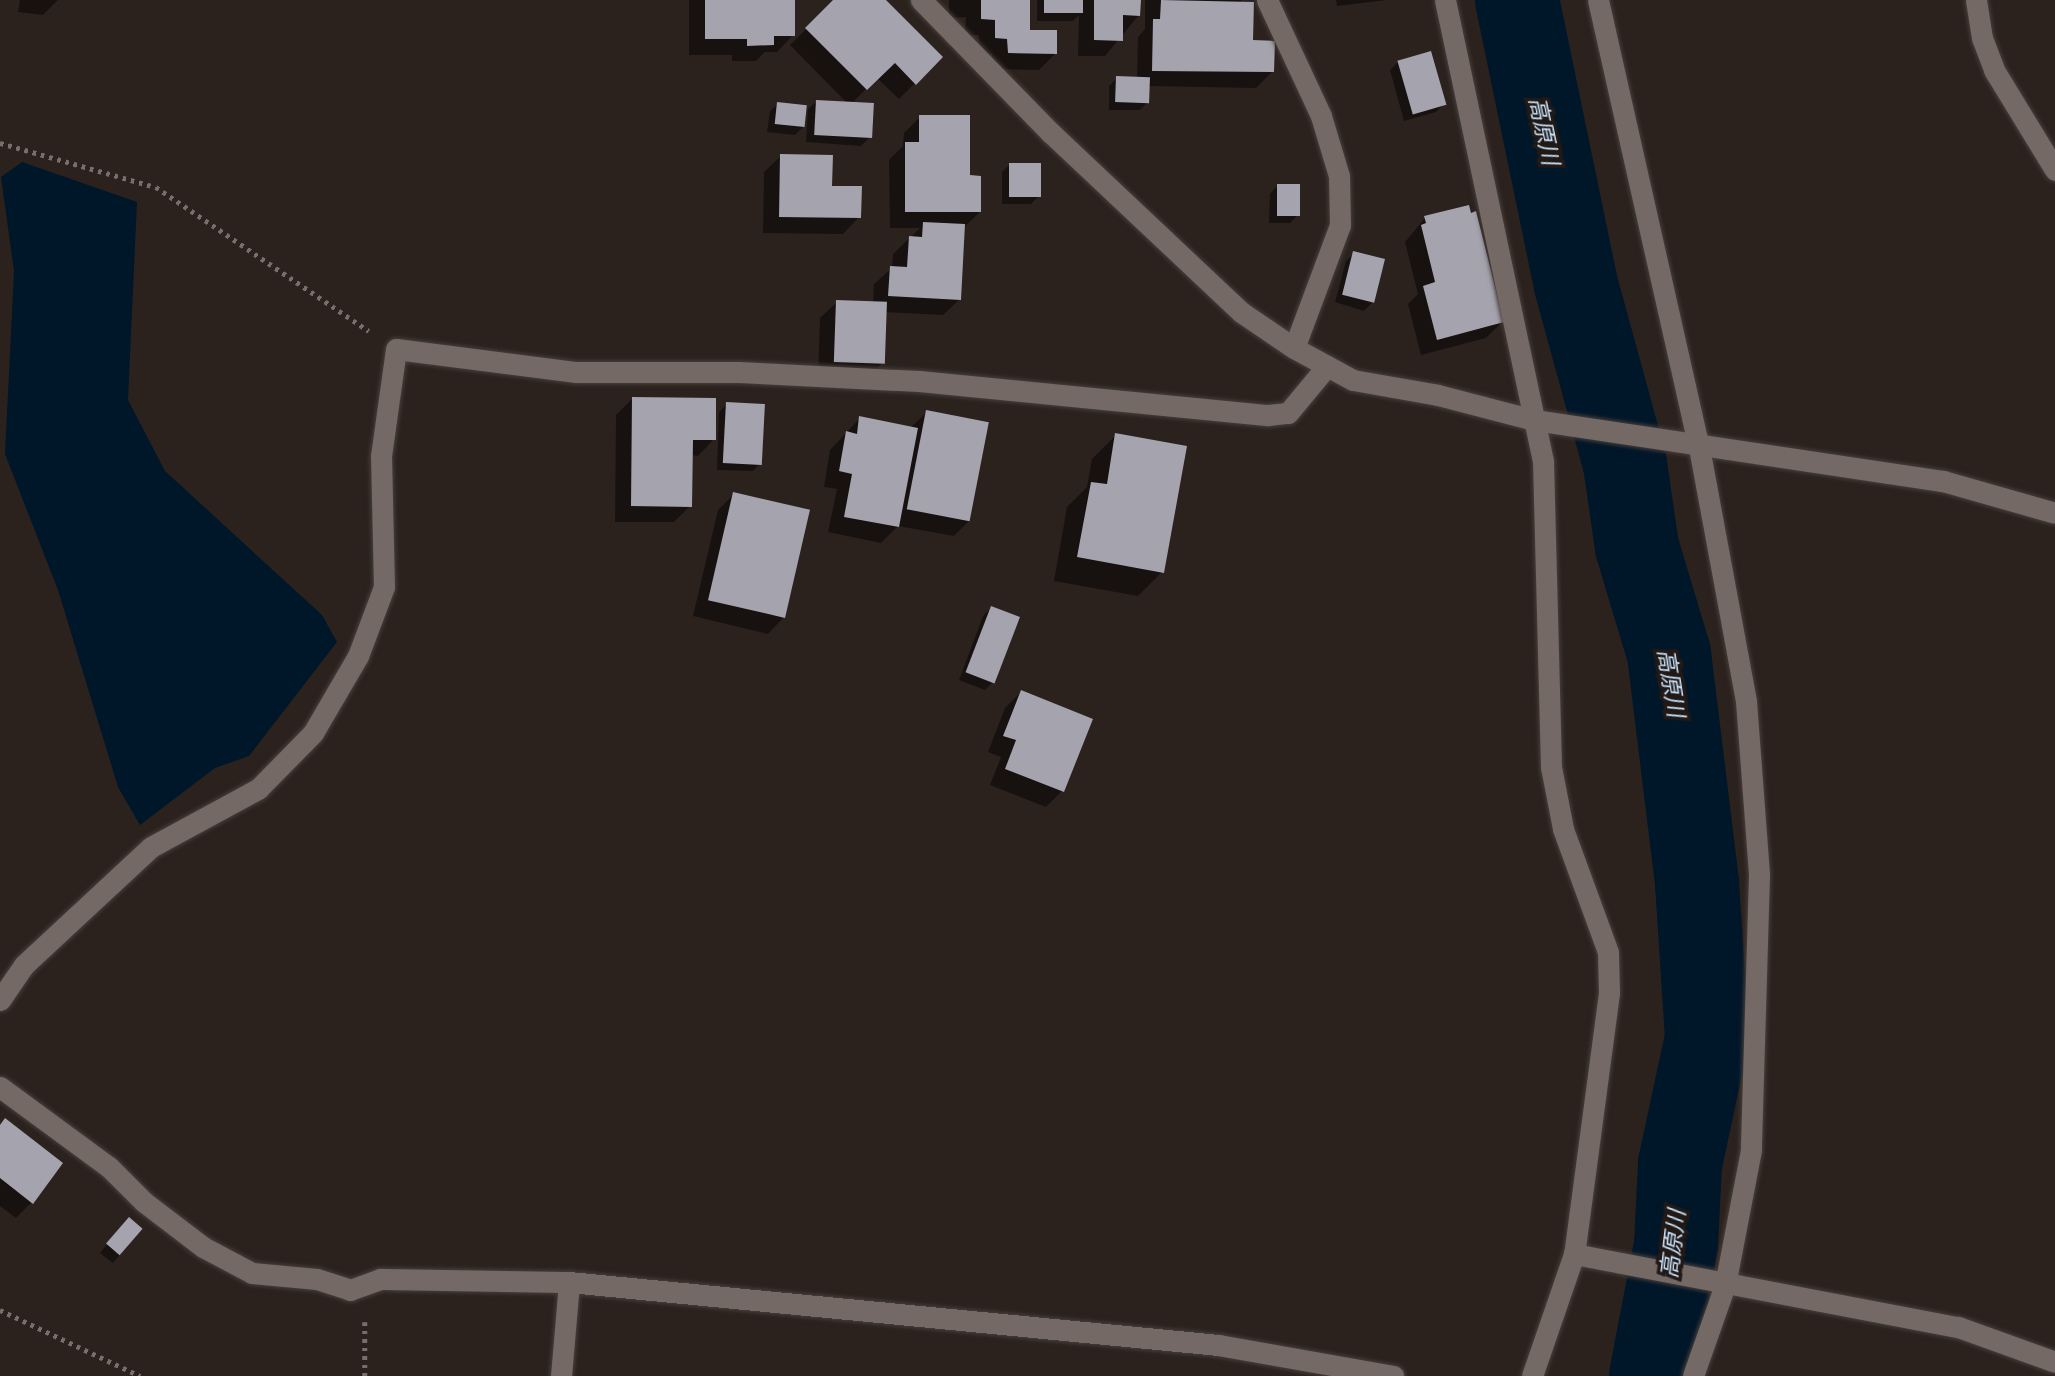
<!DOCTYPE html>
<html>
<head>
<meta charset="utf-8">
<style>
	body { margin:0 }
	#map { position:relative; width:2055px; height:1376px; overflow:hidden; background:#2b221e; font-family:"Fira Sans Condensed","Noto Sans JP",sans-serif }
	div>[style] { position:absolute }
	.water>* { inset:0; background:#001629 }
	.shadow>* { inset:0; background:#0007 }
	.river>* { height:84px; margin:-42px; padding:0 42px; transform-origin:42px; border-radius:42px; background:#001629 }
	.building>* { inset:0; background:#a4a3ae; transform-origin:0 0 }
	.path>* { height:4.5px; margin-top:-2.25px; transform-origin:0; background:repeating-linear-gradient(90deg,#766f6b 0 3.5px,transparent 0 8.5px) }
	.roads { filter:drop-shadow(0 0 2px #473f3b) drop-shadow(0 0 2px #473f3b) }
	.lane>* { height:21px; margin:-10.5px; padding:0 10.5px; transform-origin:10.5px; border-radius:10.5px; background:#746964 }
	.street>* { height:21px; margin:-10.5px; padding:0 10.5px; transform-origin:10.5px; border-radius:10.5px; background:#746964 }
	span { translate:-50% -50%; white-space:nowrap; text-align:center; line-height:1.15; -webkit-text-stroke:7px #221915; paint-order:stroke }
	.water-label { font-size:23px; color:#c6e3fd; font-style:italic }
</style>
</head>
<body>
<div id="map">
	<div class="water">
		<i style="clip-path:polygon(22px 162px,137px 202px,128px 400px,165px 471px,322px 615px,337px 642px,249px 756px,215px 768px,140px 825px,118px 787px,58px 590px,5px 454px,14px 271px,1px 177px)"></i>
	</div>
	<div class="shadow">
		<i style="clip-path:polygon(20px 0,58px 0,43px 15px,18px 12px)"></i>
		<i style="clip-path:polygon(689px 0,793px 0,793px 35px,777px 52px,765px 52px,756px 61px,732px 61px,732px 55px,689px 55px)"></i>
		<i style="clip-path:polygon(836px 0,884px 0,941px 57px,899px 99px,877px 78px,851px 104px,869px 138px,861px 146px,806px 142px,808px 109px,816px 102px,848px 104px,790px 45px)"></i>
		<i style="clip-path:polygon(949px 0,1028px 0,1028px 32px,1055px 54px,1039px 70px,992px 69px,992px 54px,980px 54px,979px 35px,965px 35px,966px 17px,949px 18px)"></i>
		<i style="clip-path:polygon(1037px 0,1139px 0,1139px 15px,1105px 56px,1078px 56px,1079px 15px,1073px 21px,1037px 21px)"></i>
		<i style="clip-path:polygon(1145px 0,1241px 0,1251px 42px,1272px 72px,1256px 88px,1148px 86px,1148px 102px,1140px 110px,1109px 110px,1109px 86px,1117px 78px,1137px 78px,1138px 37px,1145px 29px)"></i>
		<i style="clip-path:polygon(1336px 0,1387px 0,1337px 6px)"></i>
		<i style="clip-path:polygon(1398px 62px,1444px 104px,1436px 112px,1404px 121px,1390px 70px)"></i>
		<i style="clip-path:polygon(778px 104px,803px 127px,795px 135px,767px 132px,770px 111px)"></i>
		<i style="clip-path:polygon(920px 117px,969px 177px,980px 212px,963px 228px,960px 299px,943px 315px,884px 312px,882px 363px,866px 379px,818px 377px,820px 318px,837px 302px,873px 304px,874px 284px,892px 268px,893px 254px,920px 228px,890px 228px,889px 160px,903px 146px,904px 133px)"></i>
		<i style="clip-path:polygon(781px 156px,859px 217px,843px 234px,763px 233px,764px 172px)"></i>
		<i style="clip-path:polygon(1010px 164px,1039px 196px,1031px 204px,1002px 204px,1002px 172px)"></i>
		<i style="clip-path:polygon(1277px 186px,1298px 215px,1290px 223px,1269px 223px,1270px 194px)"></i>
		<i style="clip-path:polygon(1425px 218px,1502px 322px,1486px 338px,1421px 355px,1408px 304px,1418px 294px,1405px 242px)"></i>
		<i style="clip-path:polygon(1354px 253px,1372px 303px,1364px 311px,1335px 302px,1346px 261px)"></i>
		<i style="clip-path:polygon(632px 399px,714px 439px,698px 456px,691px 455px,690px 506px,674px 522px,615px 522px,616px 415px)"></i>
		<i style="clip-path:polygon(727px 404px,760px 463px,753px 471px,717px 470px,719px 412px)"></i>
		<i style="clip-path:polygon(927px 412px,970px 520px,954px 536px,898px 526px,881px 543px,828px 532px,837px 489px,824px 487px,830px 450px,860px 418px,910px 428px)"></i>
		<i style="clip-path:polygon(1116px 435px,1162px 572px,1138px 596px,1054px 581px,1067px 507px,1087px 487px,1092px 459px)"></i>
		<i style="clip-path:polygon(734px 494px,784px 617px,768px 634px,693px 616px,718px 510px)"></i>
		<i style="clip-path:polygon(991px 608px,993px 682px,985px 690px,959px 680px,983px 616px)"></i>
		<i style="clip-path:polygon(1021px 692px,1062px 791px,1046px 807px,990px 785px,1001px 757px,988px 752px,1005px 708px)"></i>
		<i style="clip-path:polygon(0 1126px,32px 1202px,16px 1218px,0 1206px)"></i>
		<i style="clip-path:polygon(121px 1227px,141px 1229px,113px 1263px,100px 1253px)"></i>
	</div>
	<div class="river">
		<i style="left:1517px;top:0;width:291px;rotate:78.3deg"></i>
		<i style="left:1576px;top:285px;width:186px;rotate:74.7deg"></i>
		<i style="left:1625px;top:464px;width:84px;rotate:81.8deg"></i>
		<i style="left:1637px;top:547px;width:112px;rotate:73.3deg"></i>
		<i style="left:1669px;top:654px;width:231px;rotate:83deg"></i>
		<i style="left:1697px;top:883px;width:155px;rotate:86.3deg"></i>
		<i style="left:1707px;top:1038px;width:129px;rotate:102.1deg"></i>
		<i style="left:1680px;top:1164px;width:81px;rotate:92.8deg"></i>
		<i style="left:1676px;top:1245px;width:133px;rotate:100.8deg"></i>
	</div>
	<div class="building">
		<i style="clip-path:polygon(705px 0,795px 0,795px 36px,774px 36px,774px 45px,747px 46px,747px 39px,705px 39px)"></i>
		<i style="clip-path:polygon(833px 0,886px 0,943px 57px,916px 85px,895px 63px,867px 90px,805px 28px)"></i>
		<i style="clip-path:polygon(981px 0,1030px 0,1030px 30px,1057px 30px,1057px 54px,1008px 53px,1007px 39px,995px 38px,995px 20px,981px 19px)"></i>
		<i style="left:1044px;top:0;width:39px;height:13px"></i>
		<i style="clip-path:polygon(1094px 0,1141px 0,1140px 16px,1123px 15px,1123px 41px,1094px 40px)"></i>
		<i style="clip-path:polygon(1161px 0,1254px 2px,1253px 40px,1275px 41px,1274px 72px,1152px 71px,1153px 19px,1160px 19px)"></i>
		<i style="left:1431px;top:51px;width:56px;height:35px;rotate:74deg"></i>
		<i style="left:1116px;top:76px;width:34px;height:26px;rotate:2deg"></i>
		<i style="left:816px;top:100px;width:58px;height:35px;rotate:3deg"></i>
		<i style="left:777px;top:102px;width:30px;height:22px;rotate:6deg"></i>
		<i style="clip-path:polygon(919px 115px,970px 115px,970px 175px,981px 176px,981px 212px,905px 212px,905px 142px,919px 142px)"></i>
		<i style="clip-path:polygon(780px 154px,833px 155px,832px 186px,862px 186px,861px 218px,779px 217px)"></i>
		<i style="left:1009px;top:163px;width:32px;height:34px"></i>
		<i style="left:1277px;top:184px;width:23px;height:32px"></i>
		<i style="clip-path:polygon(1469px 205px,1471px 213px,1476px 211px,1504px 322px,1437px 340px,1423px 286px,1435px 282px,1421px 225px,1426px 223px,1424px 216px)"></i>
		<i style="clip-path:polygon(923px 222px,965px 224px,961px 300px,888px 296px,890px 266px,907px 267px,909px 236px,922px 237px)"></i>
		<i style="left:1353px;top:251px;width:33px;height:45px;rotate:14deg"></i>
		<i style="left:836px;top:300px;width:51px;height:62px;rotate:2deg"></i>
		<i style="clip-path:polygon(632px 397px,716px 398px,716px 440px,693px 440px,692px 507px,631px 506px)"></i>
		<i style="left:726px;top:402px;width:39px;height:61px;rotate:3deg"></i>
		<i style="left:926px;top:410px;width:64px;height:101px;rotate:11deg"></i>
		<i style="clip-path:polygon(859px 416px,918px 428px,899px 527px,844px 517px,852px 474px,839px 471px,846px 431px,857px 434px)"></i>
		<i style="clip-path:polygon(1115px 433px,1187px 446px,1164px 573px,1077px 557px,1091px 482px,1107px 484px)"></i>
		<i style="left:733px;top:492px;width:79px;height:111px;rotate:13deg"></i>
		<i style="left:991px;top:606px;width:31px;height:71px;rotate:21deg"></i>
		<i style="clip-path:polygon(1021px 690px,1093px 719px,1064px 792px,1005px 769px,1016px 740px,1003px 736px)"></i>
		<i style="clip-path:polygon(5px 1118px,63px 1163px,33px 1204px,0 1178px,0 1125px)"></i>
		<i style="left:129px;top:1217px;width:18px;height:35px;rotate:41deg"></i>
	</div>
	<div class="path">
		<i style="left:0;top:143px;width:162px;rotate:15.8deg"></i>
		<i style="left:156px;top:187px;width:257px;rotate:34.1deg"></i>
		<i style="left:0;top:1310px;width:155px;rotate:25.2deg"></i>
		<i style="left:365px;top:1322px;width:54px;rotate:90deg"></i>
	</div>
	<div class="roads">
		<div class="lane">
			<i style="left:1445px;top:0;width:471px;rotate:78deg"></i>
			<i style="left:1543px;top:461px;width:306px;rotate:88.5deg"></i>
			<i style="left:1551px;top:767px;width:63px;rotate:79deg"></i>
			<i style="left:1563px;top:829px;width:131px;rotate:69.9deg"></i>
			<i style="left:1608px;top:952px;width:41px;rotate:88.6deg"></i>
			<i style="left:1609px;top:993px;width:263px;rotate:97.6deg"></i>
			<i style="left:1574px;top:1254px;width:129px;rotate:109deg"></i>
			<i style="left:1598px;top:0;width:453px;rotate:77.3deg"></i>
			<i style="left:1698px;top:442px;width:263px;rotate:79.5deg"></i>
			<i style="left:1746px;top:701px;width:174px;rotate:85.7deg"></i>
			<i style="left:1759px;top:875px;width:275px;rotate:91.7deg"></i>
			<i style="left:1751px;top:1150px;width:137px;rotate:100.9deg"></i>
			<i style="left:1725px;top:1285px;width:96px;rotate:109.4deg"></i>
			<i style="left:396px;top:349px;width:180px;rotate:7.3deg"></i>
			<i style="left:575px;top:372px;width:164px"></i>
			<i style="left:739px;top:372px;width:180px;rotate:2.9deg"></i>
			<i style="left:919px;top:381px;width:351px;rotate:5.6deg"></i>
			<i style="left:1268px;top:415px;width:20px;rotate:-6deg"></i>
			<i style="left:1288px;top:413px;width:61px;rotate:-50.3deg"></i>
		</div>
		<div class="street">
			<i style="left:921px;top:0;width:185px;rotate:45.7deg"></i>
			<i style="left:1050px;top:132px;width:262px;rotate:43.3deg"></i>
			<i style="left:1241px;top:312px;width:64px;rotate:34.2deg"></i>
			<i style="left:1294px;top:348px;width:67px;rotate:28.5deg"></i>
			<i style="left:1353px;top:380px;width:86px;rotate:10deg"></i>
			<i style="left:1438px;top:395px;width:99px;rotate:14.6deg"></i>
			<i style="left:1534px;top:420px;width:414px;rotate:8.5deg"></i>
			<i style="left:1943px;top:481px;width:116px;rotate:15.9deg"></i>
			<i style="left:1267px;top:0;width:128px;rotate:65deg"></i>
			<i style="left:1321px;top:116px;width:63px;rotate:73.3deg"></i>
			<i style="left:1339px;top:176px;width:49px;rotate:88.8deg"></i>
			<i style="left:1340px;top:225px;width:131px;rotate:110.5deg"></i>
			<i style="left:1976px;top:0;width:38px;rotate:81deg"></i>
			<i style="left:1982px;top:38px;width:34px;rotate:69deg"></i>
			<i style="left:1994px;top:70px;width:117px;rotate:58.6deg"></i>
			<i style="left:0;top:1000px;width:42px;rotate:-55.6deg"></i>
			<i style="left:24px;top:965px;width:173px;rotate:-42.9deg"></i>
			<i style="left:151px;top:847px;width:122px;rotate:-28.5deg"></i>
			<i style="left:258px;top:789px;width:78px;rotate:-45.5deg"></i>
			<i style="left:313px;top:733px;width:89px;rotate:-59.7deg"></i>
			<i style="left:358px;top:656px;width:74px;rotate:-69.4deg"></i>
			<i style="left:384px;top:587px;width:131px;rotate:-91.3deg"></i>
			<i style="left:381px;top:456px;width:108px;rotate:-82deg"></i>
			<i style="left:0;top:1087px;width:135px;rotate:36.3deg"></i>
			<i style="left:109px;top:1167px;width:49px;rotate:45deg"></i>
			<i style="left:144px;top:1202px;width:74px;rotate:37.3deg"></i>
			<i style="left:203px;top:1247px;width:55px;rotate:28deg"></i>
			<i style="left:252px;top:1273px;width:65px;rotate:5.3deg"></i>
			<i style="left:317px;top:1279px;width:35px;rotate:18deg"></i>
			<i style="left:350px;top:1290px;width:32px;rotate:-20deg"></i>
			<i style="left:380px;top:1279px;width:189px;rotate:0.9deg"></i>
			<i style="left:569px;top:1282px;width:652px;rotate:5.54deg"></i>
			<i style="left:1218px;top:1345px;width:178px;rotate:10deg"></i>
			<i style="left:1574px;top:1254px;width:391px;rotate:10.8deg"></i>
			<i style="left:1958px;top:1327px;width:103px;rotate:19.8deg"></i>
			<i style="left:561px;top:1376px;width:94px;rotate:-85.1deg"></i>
		</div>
	</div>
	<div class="water-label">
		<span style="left:1544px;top:131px;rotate:78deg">高原川</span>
		<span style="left:1671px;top:683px;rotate:81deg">高原川</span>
		<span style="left:1673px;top:1244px;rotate:-83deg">高原川</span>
	</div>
</div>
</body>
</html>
